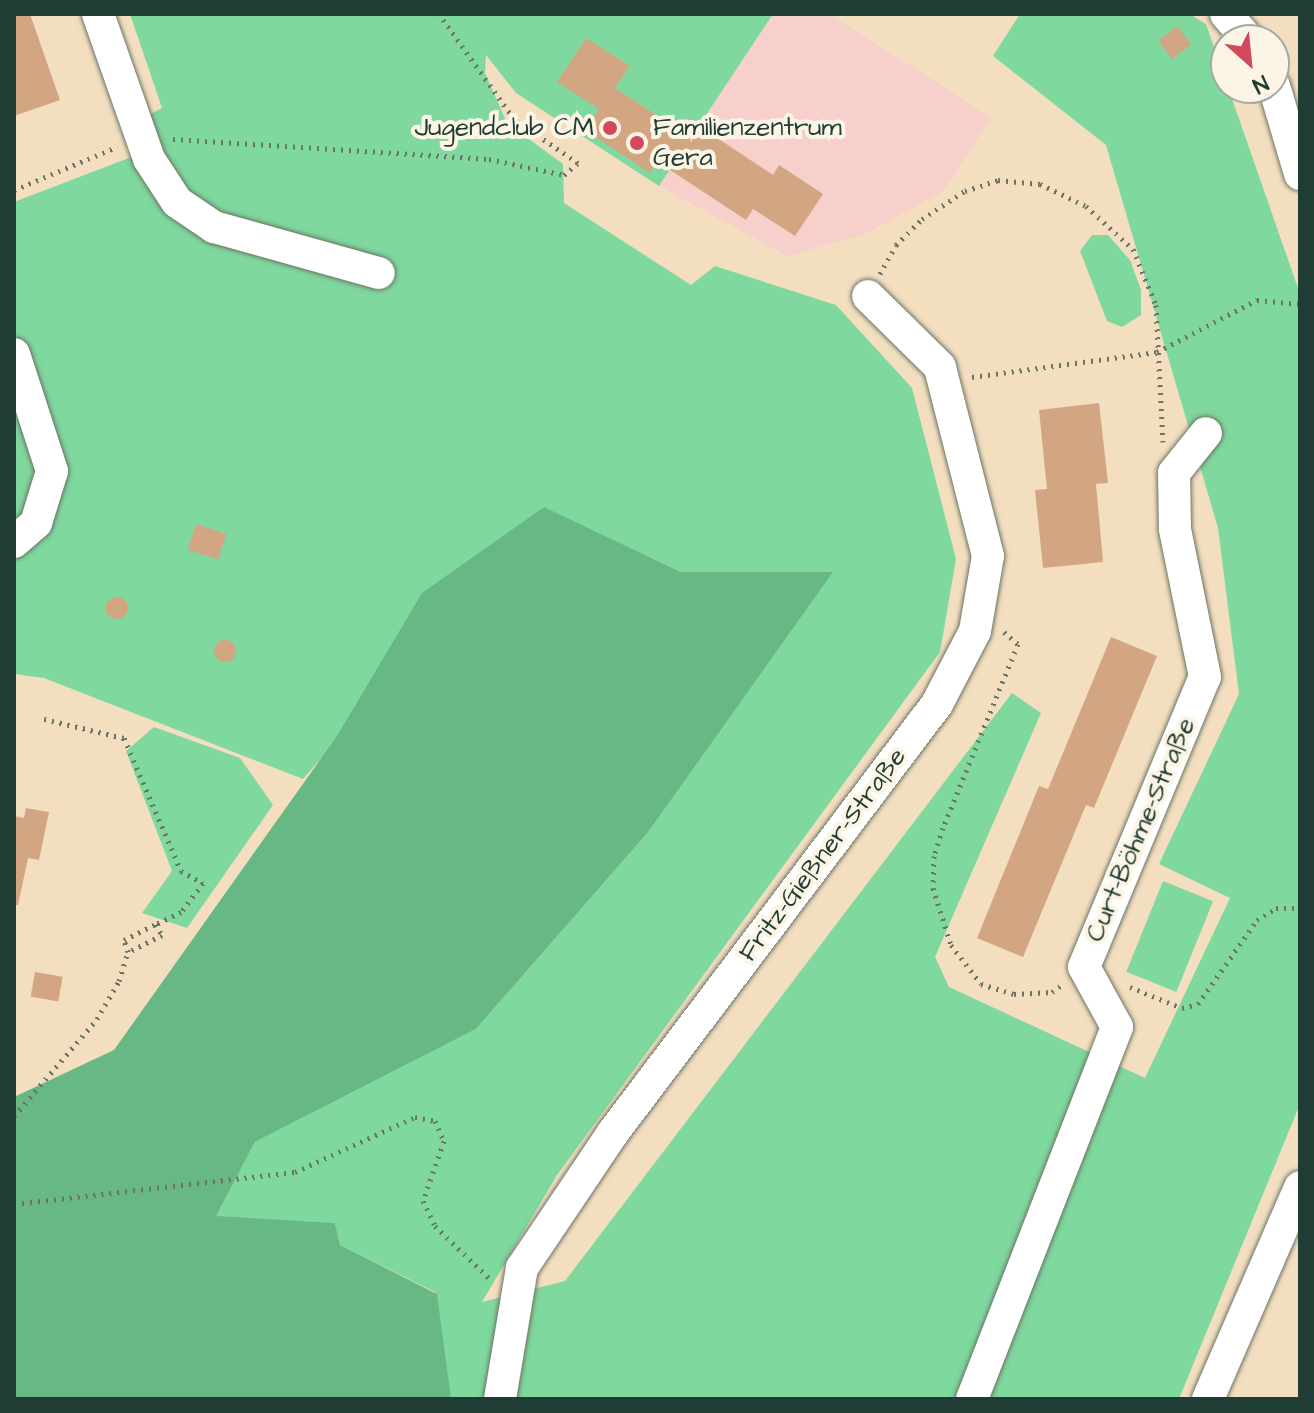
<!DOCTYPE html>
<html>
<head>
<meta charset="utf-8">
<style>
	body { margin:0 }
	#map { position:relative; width:1314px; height:1413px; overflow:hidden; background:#f4dec0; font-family:"Architects Daughter",sans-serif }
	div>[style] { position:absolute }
	.built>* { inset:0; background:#f7d0cb }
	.green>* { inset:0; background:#7fd89e; transform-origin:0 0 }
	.forest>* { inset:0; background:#67b885 }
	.building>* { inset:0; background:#d2a682; transform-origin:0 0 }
	.round { border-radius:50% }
	.path>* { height:5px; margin-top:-2.5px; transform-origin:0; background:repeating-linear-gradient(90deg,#6a7565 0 2px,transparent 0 8px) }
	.roads { filter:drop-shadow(0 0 2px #6a7565) drop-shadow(0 0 2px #6a7565) }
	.minor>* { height:32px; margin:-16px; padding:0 16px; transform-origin:16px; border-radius:16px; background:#fff }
	.dots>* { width:22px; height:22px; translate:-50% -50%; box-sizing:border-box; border:4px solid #fcf5e5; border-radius:50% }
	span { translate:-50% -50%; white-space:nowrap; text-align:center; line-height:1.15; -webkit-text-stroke:8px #fcf5e5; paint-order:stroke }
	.poi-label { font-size:26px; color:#1f3d34 }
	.right { translate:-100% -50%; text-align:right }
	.left { translate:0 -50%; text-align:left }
	.street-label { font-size:26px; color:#1f3d34 }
	.frame { position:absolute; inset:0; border:16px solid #1f3d34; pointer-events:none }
	.north { position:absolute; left:1210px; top:24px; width:80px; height:80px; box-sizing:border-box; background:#fcf5e5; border:2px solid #a4ab9e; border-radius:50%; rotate:153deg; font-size:22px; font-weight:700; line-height:32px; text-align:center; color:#1f3d34 }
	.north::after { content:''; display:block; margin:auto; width:28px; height:36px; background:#d1495b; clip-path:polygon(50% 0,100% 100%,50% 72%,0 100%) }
</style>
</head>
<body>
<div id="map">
	<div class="built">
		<i style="clip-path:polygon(773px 14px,829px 14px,991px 117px,944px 191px,865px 234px,787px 256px,659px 186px)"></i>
	</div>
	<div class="green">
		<i style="clip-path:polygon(130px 14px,773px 14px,659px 186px,516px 93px,486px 55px,485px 73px,507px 123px,563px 164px,564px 203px,691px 285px,715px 266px,836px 305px,912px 388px,956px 559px,940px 652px,557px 1175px,482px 1302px,565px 1281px,1012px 693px,1041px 713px,935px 957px,949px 987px,1145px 1078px,1230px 898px,1159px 864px,1239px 694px,1218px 528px,1106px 145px,993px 56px,1020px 14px,1189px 14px,1206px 24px,1300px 294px,1300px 1104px,1179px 1399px,450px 1399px,435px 1292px,340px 1245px,335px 1223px,215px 1217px,255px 1142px,476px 1029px,649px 831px,832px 573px,681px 572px,543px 507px,303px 779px,44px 678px,14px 674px,14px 202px,155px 148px,145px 117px,162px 108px)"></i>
		<i style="clip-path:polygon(1092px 235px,1108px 235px,1130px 260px,1141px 290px,1141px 315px,1122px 327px,1107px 321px,1080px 251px)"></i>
		<i style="clip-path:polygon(154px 727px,240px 758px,273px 805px,187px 928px,142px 913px,172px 871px,126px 751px)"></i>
		<i style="left:1163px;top:881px;width:54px;height:98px;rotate:22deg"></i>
	</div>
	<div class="forest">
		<i style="clip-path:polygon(544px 507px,681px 572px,833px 572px,649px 831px,476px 1029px,255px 1142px,216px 1216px,335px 1223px,340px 1245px,437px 1294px,451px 1399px,14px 1399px,14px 1097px,114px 1050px,337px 736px,422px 593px)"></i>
	</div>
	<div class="building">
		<i style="clip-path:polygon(14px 14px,30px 14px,60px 100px,14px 116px)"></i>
		<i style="left:1177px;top:26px;width:23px;height:24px;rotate:52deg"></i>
		<i style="clip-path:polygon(586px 38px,630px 66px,615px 88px,679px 130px,687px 118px,773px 175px,779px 165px,823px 194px,795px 236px,753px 209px,746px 220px,658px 162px,650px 173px,585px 130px,599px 109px,557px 82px)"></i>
		<i style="clip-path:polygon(1099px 403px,1108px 483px,1096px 484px,1103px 562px,1043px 568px,1035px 490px,1047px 489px,1039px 410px)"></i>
		<i style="left:196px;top:524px;width:32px;height:27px;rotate:18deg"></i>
		<i class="round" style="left:106px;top:597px;width:22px;height:22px"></i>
		<i style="clip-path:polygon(1111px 637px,1157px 656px,1094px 808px,1086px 805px,1023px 957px,977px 938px,1039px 786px,1048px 789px)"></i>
		<i class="round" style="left:214px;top:640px;width:22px;height:22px"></i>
		<i style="clip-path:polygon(26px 808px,49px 812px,39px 860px,28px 858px,18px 905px,14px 905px,14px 816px,24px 818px)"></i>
		<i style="left:35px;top:972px;width:28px;height:25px;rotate:10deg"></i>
	</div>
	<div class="path">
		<i style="left:173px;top:139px;width:317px;rotate:3.6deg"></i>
		<i style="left:489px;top:159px;width:77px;rotate:12deg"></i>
		<i style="left:564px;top:175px;width:18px;rotate:-41deg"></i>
		<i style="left:578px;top:163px;width:78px;rotate:-145.5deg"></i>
		<i style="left:514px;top:119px;width:129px;rotate:-125.5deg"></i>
		<i style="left:14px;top:190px;width:112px;rotate:-22.7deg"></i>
		<i style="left:880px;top:274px;width:33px;rotate:-61deg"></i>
		<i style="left:896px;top:245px;width:37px;rotate:-45deg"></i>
		<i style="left:922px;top:219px;width:51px;rotate:-33.1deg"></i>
		<i style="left:965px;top:191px;width:35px;rotate:-18deg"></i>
		<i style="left:998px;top:180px;width:42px;rotate:5.4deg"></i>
		<i style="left:1040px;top:184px;width:51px;rotate:25.6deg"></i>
		<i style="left:1086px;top:206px;width:64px;rotate:42.5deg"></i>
		<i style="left:1133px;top:249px;width:61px;rotate:67.7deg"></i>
		<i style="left:1156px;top:305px;width:137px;rotate:87.1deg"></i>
		<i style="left:972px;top:377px;width:187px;rotate:-7.7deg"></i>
		<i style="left:1157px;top:352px;width:113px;rotate:-27.5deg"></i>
		<i style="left:1257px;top:300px;width:43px;rotate:5.3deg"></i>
		<i style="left:1004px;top:632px;width:18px;rotate:41deg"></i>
		<i style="left:1018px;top:644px;width:199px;rotate:112.2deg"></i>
		<i style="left:943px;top:828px;width:29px;rotate:108deg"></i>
		<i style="left:934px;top:856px;width:32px;rotate:92deg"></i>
		<i style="left:933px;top:888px;width:60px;rotate:72.5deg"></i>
		<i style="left:951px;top:945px;width:49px;rotate:52.4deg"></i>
		<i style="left:981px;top:984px;width:34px;rotate:17deg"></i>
		<i style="left:1014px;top:994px;width:38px;rotate:-3deg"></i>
		<i style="left:1052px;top:992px;width:12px;rotate:-35deg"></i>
		<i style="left:44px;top:719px;width:82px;rotate:13.4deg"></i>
		<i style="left:124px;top:738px;width:145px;rotate:66.8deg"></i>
		<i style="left:181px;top:871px;width:25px;rotate:29deg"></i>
		<i style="left:203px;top:883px;width:36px;rotate:127deg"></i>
		<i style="left:181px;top:912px;width:28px;rotate:154deg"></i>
		<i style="left:156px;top:924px;width:13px;rotate:61deg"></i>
		<i style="left:162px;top:935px;width:38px;rotate:153deg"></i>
		<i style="left:1130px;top:987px;width:56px;rotate:22deg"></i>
		<i style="left:1182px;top:1008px;width:16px;rotate:-14deg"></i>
		<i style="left:1198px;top:1004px;width:103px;rotate:-54.9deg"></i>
		<i style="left:1257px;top:920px;width:22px;rotate:-32deg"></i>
		<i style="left:1276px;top:908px;width:24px"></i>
		<i style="left:14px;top:1116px;width:128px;rotate:-49.4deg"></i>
		<i style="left:97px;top:1019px;width:44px;rotate:-59.9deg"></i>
		<i style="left:119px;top:981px;width:30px;rotate:-73deg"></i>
		<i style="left:128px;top:952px;width:13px;rotate:-108deg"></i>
		<i style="left:124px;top:940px;width:36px;rotate:-27deg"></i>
		<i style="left:14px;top:1204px;width:283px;rotate:-6.5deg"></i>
		<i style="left:295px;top:1172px;width:132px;rotate:-24.6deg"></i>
		<i style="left:415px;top:1117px;width:20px;rotate:11deg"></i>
		<i style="left:435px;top:1121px;width:22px;rotate:66deg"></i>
		<i style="left:444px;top:1141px;width:64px;rotate:109.3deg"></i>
		<i style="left:423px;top:1201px;width:28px;rotate:64deg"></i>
		<i style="left:435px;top:1226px;width:79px;rotate:44deg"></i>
	</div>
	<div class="roads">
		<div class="minor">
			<i style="left:98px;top:14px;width:154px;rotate:70.6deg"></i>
			<i style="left:149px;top:159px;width:51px;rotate:56.9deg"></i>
			<i style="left:177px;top:202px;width:45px;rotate:34deg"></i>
			<i style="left:214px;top:227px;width:171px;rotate:15.6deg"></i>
			<i style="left:1226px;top:14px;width:35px;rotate:49deg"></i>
			<i style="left:1274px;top:86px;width:92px;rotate:73.5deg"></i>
			<i style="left:14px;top:354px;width:123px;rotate:72deg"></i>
			<i style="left:52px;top:471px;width:54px;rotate:107.1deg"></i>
			<i style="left:36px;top:523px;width:29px;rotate:139deg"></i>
			<i style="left:500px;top:1399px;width:133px;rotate:-80.5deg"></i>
			<i style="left:522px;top:1268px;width:161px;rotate:-56.1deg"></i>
			<i style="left:612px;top:1134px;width:539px;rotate:-52.92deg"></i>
			<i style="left:937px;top:704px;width:82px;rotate:-62.5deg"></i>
			<i style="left:975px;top:631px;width:76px;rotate:-80.2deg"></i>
			<i style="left:988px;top:556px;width:195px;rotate:-104.3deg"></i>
			<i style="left:940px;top:367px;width:101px;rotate:-135.4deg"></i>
			<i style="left:972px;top:1399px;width:399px;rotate:-68.7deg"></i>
			<i style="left:1117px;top:1027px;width:68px;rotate:-118.8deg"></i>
			<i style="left:1084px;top:967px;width:314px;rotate:-67.4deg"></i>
			<i style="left:1205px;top:677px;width:151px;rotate:-101.5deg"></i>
			<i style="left:1175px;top:529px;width:56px;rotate:-91deg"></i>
			<i style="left:1174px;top:473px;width:51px;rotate:-51.3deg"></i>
			<i style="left:1208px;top:1399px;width:231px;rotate:-66.5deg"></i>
		</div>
	</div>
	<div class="dots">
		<i style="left:610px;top:128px;background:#d1495b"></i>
		<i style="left:637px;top:143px;background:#d1495b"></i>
	</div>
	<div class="poi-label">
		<span class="right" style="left:594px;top:128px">Jugendclub CM</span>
		<span class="left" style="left:653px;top:143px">Familienzentrum<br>Gera</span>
	</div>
	<div class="street-label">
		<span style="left:1141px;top:830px;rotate:-67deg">Curt-Böhme-Straße</span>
		<span style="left:823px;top:855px;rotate:-53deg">Fritz-Gießner-Straße</span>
	</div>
	<div class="frame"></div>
	<div class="north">N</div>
</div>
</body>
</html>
